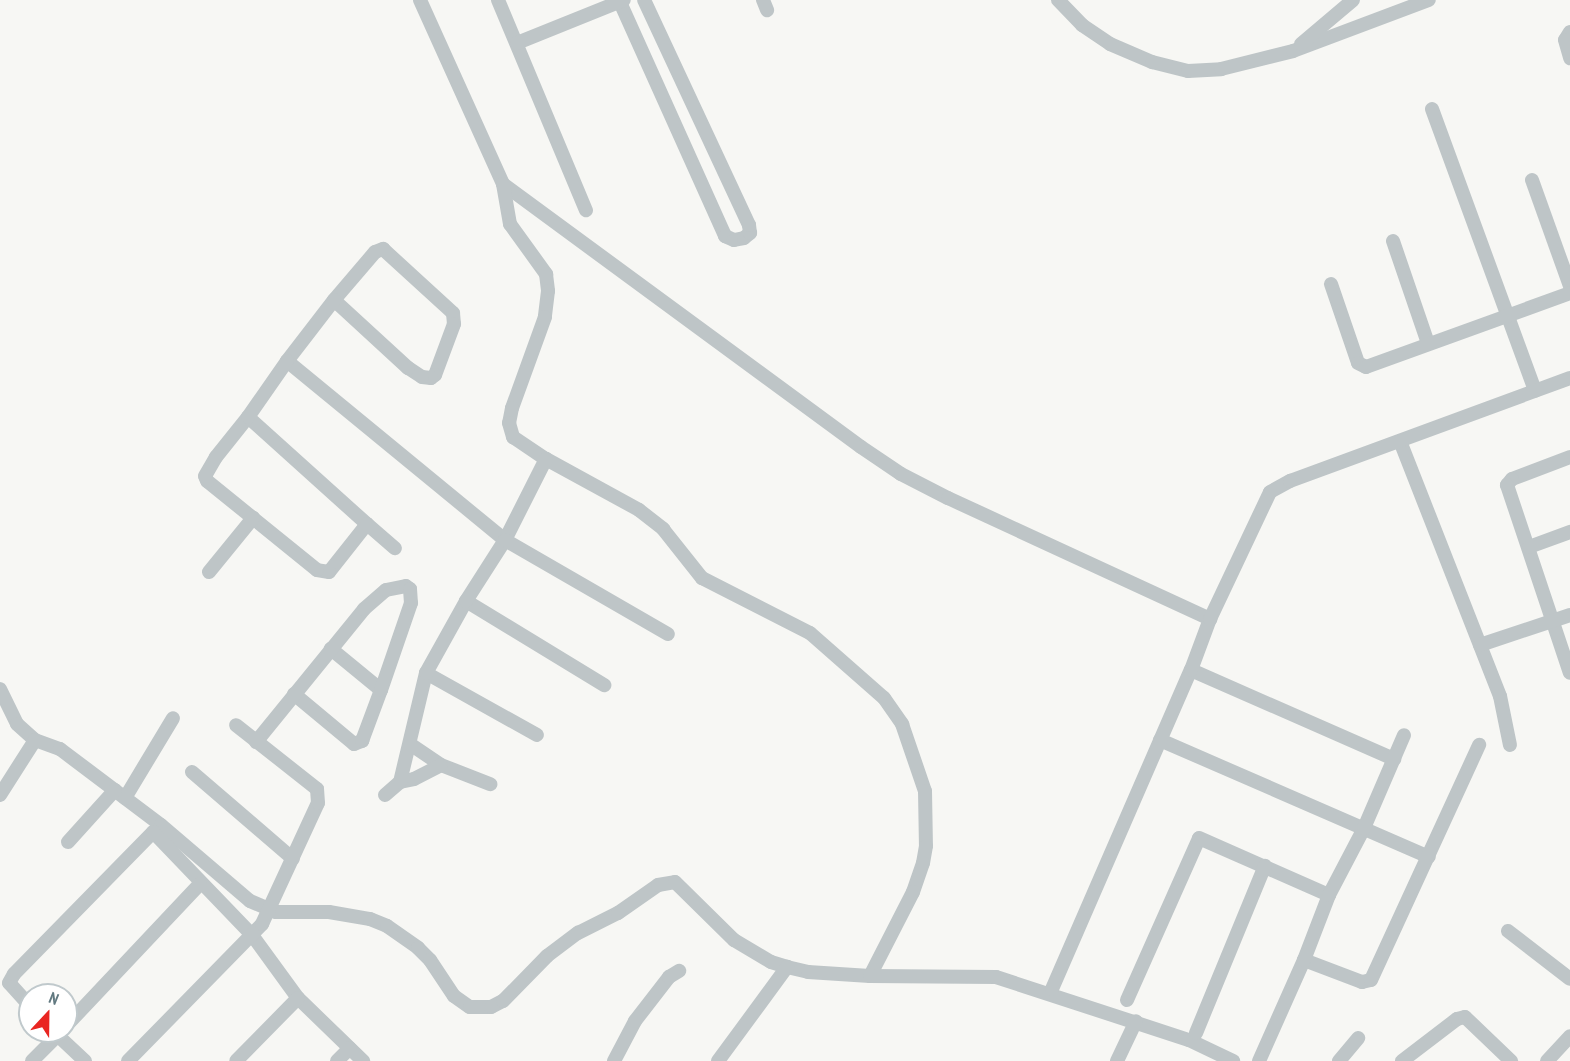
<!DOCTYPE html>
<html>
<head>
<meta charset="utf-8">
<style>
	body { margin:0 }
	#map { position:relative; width:1570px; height:1061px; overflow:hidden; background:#f7f7f4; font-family:"PT Sans Narrow",sans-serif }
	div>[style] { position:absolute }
	.street>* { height:14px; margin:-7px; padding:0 7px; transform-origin:7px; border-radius:7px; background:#bec5c7 }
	span { translate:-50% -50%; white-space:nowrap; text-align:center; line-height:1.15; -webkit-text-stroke:6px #fff; paint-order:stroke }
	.north { position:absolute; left:18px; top:983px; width:60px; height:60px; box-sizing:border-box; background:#fff; border:2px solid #c0c9cc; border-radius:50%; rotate:22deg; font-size:16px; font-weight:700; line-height:24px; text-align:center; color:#617980 }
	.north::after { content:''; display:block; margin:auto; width:21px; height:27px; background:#e92622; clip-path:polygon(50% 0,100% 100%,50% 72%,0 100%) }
</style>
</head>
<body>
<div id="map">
	<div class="street">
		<i style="left:420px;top:0;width:202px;rotate:65.7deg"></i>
		<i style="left:503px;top:184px;width:444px;rotate:36.3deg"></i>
		<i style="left:861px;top:447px;width:48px;rotate:34deg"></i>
		<i style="left:901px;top:474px;width:53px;rotate:27.1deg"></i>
		<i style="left:948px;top:498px;width:289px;rotate:24.8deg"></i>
		<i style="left:498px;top:0;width:228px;rotate:67.3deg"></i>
		<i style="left:619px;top:0;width:259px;rotate:65.8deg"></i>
		<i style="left:725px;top:236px;width:10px;rotate:24deg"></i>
		<i style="left:734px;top:240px;width:10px;rotate:-11deg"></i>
		<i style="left:744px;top:238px;width:8px;rotate:-40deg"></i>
		<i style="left:750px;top:233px;width:8px;rotate:-97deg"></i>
		<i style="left:749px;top:225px;width:248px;rotate:-115deg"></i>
		<i style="left:763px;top:0;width:11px;rotate:68deg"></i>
		<i style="left:1058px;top:0;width:35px;rotate:46deg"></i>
		<i style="left:1082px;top:25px;width:34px;rotate:34deg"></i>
		<i style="left:1110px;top:44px;width:46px;rotate:23.2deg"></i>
		<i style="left:1152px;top:62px;width:37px;rotate:14deg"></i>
		<i style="left:1188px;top:71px;width:33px;rotate:-3deg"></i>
		<i style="left:1221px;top:69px;width:74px;rotate:-14deg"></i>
		<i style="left:1293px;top:51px;width:145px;rotate:-20.6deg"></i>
		<i style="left:1570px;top:32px;width:9px;rotate:122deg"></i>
		<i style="left:1565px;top:40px;width:19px;rotate:74deg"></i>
		<i style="left:517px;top:43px;width:115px;rotate:-21.9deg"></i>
		<i style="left:1301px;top:44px;width:68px;rotate:-40.2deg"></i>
		<i style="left:1432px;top:109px;width:300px;rotate:69.9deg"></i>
		<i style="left:1532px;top:180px;width:113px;rotate:70.3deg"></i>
		<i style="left:503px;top:184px;width:41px;rotate:80.1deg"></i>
		<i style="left:510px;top:224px;width:62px;rotate:54.2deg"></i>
		<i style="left:546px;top:274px;width:17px;rotate:83deg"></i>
		<i style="left:548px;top:291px;width:26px;rotate:97deg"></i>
		<i style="left:545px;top:317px;width:97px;rotate:109.9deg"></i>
		<i style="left:512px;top:408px;width:15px;rotate:101deg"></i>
		<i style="left:509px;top:423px;width:15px;rotate:74deg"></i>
		<i style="left:513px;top:437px;width:40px;rotate:34deg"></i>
		<i style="left:546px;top:459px;width:106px;rotate:28.7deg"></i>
		<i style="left:639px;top:510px;width:31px;rotate:38deg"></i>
		<i style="left:663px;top:529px;width:63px;rotate:51.5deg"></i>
		<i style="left:702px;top:578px;width:121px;rotate:27deg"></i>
		<i style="left:810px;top:633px;width:98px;rotate:41.3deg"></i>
		<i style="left:884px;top:698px;width:32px;rotate:55deg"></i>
		<i style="left:902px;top:724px;width:71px;rotate:71.1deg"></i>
		<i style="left:925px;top:791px;width:55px;rotate:89deg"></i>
		<i style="left:926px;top:846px;width:17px;rotate:100deg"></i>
		<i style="left:923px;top:863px;width:31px;rotate:109deg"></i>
		<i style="left:913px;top:892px;width:94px;rotate:117.1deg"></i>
		<i style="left:1393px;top:241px;width:108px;rotate:71.1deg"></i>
		<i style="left:1331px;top:284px;width:83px;rotate:71.1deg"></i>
		<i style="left:1358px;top:363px;width:9px;rotate:27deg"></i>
		<i style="left:1366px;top:367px;width:217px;rotate:-19.9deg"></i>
		<i style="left:334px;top:300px;width:63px;rotate:-49.5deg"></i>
		<i style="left:375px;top:252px;width:9px;rotate:-21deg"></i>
		<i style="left:383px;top:249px;width:95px;rotate:42.4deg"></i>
		<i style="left:453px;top:313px;width:11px;rotate:85deg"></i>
		<i style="left:454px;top:324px;width:54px;rotate:110.4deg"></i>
		<i style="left:435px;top:375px;width:5px;rotate:143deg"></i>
		<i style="left:431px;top:378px;width:9px;rotate:-174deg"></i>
		<i style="left:422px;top:377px;width:17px;rotate:-147deg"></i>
		<i style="left:408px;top:368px;width:100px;rotate:-137.4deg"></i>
		<i style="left:334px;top:300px;width:77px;rotate:127.6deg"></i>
		<i style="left:287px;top:361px;width:282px;rotate:39.4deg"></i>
		<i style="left:505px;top:540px;width:91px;rotate:-63.2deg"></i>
		<i style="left:248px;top:417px;width:160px;rotate:42deg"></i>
		<i style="left:367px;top:524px;width:61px;rotate:128.4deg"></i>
		<i style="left:329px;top:572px;width:12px;rotate:-171deg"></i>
		<i style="left:317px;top:570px;width:141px;rotate:-141deg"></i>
		<i style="left:207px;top:481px;width:5px;rotate:-112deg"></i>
		<i style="left:205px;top:476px;width:22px;rotate:-60deg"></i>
		<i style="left:216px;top:457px;width:51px;rotate:-51.3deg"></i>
		<i style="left:248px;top:417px;width:68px;rotate:-55.1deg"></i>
		<i style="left:1400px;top:441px;width:274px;rotate:68.6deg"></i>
		<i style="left:1500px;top:696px;width:50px;rotate:78.5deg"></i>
		<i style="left:1570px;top:457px;width:62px;rotate:159.2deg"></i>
		<i style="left:1512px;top:479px;width:8px;rotate:130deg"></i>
		<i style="left:1507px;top:485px;width:198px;rotate:71.5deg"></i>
		<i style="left:367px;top:524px;width:37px;rotate:41deg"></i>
		<i style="left:1529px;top:547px;width:44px;rotate:-20.1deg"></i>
		<i style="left:209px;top:572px;width:70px;rotate:-50.8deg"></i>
		<i style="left:466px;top:601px;width:162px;rotate:31.3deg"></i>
		<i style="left:1480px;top:645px;width:95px;rotate:-18.4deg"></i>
		<i style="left:1191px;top:670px;width:222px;rotate:23.7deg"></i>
		<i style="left:426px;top:673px;width:127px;rotate:29.2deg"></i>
		<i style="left:0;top:689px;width:39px;rotate:64deg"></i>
		<i style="left:17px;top:724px;width:24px;rotate:42deg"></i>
		<i style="left:294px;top:694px;width:78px;rotate:39.8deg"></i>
		<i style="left:354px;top:744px;width:9px;rotate:-21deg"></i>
		<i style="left:362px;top:741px;width:54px;rotate:-69.6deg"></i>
		<i style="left:381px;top:690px;width:65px;rotate:-140.6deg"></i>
		<i style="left:1160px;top:740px;width:293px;rotate:23.5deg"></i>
		<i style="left:256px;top:742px;width:171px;rotate:-50.9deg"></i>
		<i style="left:364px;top:609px;width:29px;rotate:-41deg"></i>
		<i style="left:386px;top:590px;width:20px;rotate:-11deg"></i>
		<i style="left:406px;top:586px;width:5px;rotate:37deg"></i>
		<i style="left:410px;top:589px;width:14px;rotate:86deg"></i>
		<i style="left:411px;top:603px;width:92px;rotate:109deg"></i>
		<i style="left:410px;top:744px;width:37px;rotate:34deg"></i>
		<i style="left:441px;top:765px;width:53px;rotate:21.2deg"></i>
		<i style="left:192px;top:772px;width:133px;rotate:40.7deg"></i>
		<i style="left:400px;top:782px;width:14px;rotate:-12deg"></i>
		<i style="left:414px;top:779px;width:30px;rotate:-27deg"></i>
		<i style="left:0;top:795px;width:65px;rotate:-57.5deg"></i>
		<i style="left:35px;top:740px;width:27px;rotate:20deg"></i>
		<i style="left:60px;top:749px;width:126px;rotate:37deg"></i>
		<i style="left:161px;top:825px;width:117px;rotate:40.5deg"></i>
		<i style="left:250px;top:901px;width:28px;rotate:23deg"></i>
		<i style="left:276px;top:912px;width:53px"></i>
		<i style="left:329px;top:912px;width:42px;rotate:9.7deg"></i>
		<i style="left:370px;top:919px;width:18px;rotate:22deg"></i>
		<i style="left:387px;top:926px;width:38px;rotate:35deg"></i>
		<i style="left:418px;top:948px;width:17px;rotate:45deg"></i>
		<i style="left:430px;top:960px;width:43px;rotate:56.3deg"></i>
		<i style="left:454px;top:996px;width:19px;rotate:35deg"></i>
		<i style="left:470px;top:1007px;width:21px"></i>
		<i style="left:491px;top:1007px;width:13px;rotate:-27deg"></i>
		<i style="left:503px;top:1001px;width:63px;rotate:-45.6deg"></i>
		<i style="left:547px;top:956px;width:39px;rotate:-37deg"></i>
		<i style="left:578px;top:933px;width:45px;rotate:-26.6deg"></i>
		<i style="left:618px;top:913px;width:49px;rotate:-35deg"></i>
		<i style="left:658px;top:885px;width:17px;rotate:-10deg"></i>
		<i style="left:675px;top:882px;width:83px;rotate:44.5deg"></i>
		<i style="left:734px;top:940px;width:43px;rotate:30.7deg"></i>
		<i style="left:771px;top:962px;width:17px;rotate:17deg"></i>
		<i style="left:787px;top:967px;width:22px;rotate:13deg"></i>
		<i style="left:808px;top:972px;width:62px;rotate:3.7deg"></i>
		<i style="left:870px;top:976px;width:126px;rotate:0.5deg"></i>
		<i style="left:996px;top:977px;width:203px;rotate:18.1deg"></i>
		<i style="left:1189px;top:1040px;width:49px;rotate:25.5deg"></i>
		<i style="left:385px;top:795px;width:20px;rotate:-41deg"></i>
		<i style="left:400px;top:782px;width:112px;rotate:-76.6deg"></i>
		<i style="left:426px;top:673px;width:82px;rotate:-60.9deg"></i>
		<i style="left:466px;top:601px;width:72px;rotate:-57.4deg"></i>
		<i style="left:505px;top:540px;width:188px;rotate:30deg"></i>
		<i style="left:125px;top:798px;width:93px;rotate:-59deg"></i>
		<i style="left:68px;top:842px;width:70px;rotate:-47.9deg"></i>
		<i style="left:1508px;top:931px;width:78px;rotate:37.7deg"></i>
		<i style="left:1304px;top:960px;width:62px;rotate:20.8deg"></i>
		<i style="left:1362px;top:982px;width:9px;rotate:-13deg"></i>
		<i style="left:1371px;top:980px;width:259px;rotate:-65.3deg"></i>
		<i style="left:1052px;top:989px;width:348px;rotate:-66.5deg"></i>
		<i style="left:1191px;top:670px;width:54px;rotate:-69.6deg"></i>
		<i style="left:1210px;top:619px;width:140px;rotate:-64.7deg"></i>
		<i style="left:1270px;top:492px;width:23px;rotate:-29deg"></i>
		<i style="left:1290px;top:481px;width:298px;rotate:-20.2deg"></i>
		<i style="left:298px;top:998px;width:91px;rotate:44.1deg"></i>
		<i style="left:1127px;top:1000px;width:177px;rotate:-66deg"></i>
		<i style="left:1199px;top:838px;width:142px;rotate:23.7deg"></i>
		<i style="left:30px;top:1006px;width:31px;rotate:-132deg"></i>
		<i style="left:9px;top:983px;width:10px;rotate:-61deg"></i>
		<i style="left:14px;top:974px;width:199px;rotate:-45.6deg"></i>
		<i style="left:153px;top:832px;width:143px;rotate:46.1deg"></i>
		<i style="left:252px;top:935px;width:78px;rotate:53.9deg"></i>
		<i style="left:298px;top:998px;width:88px;rotate:134.5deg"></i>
		<i style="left:66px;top:1026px;width:195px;rotate:-46.7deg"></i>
		<i style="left:53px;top:1031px;width:44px;rotate:43.2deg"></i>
		<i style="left:1196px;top:1033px;width:181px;rotate:-67.6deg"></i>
		<i style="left:32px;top:1061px;width:42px;rotate:-45deg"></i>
		<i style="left:128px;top:1061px;width:192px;rotate:-45.6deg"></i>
		<i style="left:262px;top:924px;width:133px;rotate:-65.2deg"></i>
		<i style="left:318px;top:803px;width:14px;rotate:-94deg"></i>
		<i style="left:317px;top:789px;width:103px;rotate:-141.7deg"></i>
		<i style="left:337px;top:1061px;width:18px;rotate:-45deg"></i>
		<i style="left:614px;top:1061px;width:45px;rotate:-62.3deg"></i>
		<i style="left:635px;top:1021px;width:56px;rotate:-52.3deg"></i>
		<i style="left:669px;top:977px;width:12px;rotate:-31deg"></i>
		<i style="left:718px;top:1061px;width:117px;rotate:-53.7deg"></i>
		<i style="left:1117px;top:1061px;width:44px;rotate:-64.6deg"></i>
		<i style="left:1259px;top:1061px;width:111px;rotate:-66deg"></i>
		<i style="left:1304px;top:960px;width:70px;rotate:-69deg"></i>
		<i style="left:1329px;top:895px;width:76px;rotate:-62.4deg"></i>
		<i style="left:1364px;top:828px;width:101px;rotate:-66.7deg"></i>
		<i style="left:1339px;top:1061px;width:30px;rotate:-50deg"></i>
		<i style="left:1402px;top:1061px;width:69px;rotate:-37.4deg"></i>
		<i style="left:1457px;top:1019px;width:8px;rotate:-14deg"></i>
		<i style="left:1465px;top:1017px;width:64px;rotate:43.7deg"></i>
		<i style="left:1547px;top:1061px;width:34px;rotate:-47deg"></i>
	</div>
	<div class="north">N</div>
</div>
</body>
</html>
